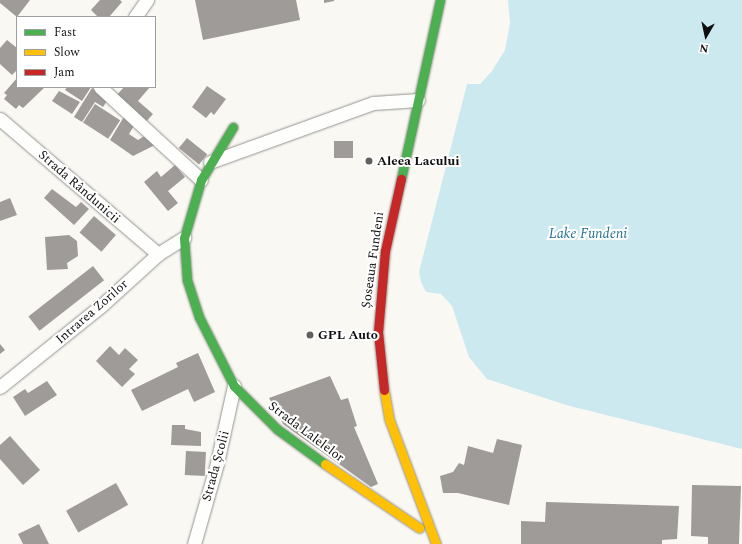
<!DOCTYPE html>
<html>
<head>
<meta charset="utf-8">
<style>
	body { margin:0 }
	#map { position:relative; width:742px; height:544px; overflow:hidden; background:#faf8f3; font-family:Spectral,serif }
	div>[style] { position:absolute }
	.water>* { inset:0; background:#cde9f0 }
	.building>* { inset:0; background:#9e9b98; transform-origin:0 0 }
	.roads { filter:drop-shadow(0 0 1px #949391) drop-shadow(0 0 1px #949391) }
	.street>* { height:13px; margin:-6.5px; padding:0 6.5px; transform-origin:6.5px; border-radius:6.5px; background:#fefefd }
	.fast>* { height:9px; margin:-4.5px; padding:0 4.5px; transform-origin:4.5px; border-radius:4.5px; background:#4caf50 }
	.slow>* { height:9px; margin:-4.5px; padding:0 4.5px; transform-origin:4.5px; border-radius:4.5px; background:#ffc107 }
	.jam>* { height:9px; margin:-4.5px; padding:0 4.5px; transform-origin:4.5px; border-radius:4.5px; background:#c62828 }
	.dots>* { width:11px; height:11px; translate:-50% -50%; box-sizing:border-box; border:2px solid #fff; border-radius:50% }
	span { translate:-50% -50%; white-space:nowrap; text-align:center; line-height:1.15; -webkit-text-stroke:4px #fff; paint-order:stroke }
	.poi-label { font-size:13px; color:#0e0e0e; font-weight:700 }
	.left { translate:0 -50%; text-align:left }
	.street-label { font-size:13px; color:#0e0e0e }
	.water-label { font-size:14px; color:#247192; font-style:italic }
	.legend { position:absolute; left:16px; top:16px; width:140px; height:72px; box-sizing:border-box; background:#fff; border:1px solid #9f9f9f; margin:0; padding:5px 7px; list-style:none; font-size:12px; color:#0e0e0e }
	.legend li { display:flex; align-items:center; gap:8px; height:20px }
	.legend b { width:20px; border:1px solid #9f9f9f }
	.north { position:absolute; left:686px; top:16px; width:40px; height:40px; -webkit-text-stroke:3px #fff; paint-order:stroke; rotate:189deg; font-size:11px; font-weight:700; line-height:16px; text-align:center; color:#0e0e0e }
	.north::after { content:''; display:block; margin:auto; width:14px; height:18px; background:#0e0e0e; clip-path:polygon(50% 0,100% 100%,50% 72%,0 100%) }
</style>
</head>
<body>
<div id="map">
	<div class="water">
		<i style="clip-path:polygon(508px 0,742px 0,742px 449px,566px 405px,487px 379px,469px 357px,452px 306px,441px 294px,426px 292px,421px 282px,419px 272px,467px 84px,480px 84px,492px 71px,505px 50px,510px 23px)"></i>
	</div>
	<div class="building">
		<i style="clip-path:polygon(0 0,30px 0,17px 17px,0 3px)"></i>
		<i style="clip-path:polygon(100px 0,120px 0,122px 2px,109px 17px,98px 17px,91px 10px)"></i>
		<i style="clip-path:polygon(195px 0,296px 0,300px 20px,203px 40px)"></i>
		<i style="clip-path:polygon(324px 0,334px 0,334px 1px,324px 3px)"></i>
		<i style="clip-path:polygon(7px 40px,17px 48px,17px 70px,12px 75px,0 64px,0 48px)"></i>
		<i style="clip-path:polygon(17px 78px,17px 87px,45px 87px,23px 108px,19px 105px,16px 109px,4px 99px,7px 95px,4px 93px)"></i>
		<i style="clip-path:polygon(207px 86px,226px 99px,214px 115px,211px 112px,206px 118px,192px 107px)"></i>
		<i style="clip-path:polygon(67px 87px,91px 87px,82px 101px,65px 90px)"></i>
		<i style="clip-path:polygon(124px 87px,150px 87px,138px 101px,153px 114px,146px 122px,116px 96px)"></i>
		<i style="clip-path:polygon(92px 88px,109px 98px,103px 107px,95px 102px,82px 122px,74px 117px)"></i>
		<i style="clip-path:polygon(59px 91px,80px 102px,72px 114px,52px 101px)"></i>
		<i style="left:95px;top:104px;width:30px;height:22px;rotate:33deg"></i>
		<i style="clip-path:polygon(125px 115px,135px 124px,129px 134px,138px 140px,146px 135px,155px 145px,133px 156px,110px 140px)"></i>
		<i style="left:187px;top:138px;width:26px;height:13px;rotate:39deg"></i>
		<i style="left:334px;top:141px;width:19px;height:17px"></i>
		<i style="clip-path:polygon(175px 165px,185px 177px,168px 191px,178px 203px,168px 211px,144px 182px,157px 171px,161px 177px)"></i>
		<i style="clip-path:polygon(52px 189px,76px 207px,81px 202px,89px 209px,74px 225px,44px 198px)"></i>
		<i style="clip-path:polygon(10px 198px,17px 215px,0 221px,0 202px)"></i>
		<i style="left:94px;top:216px;width:29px;height:22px;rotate:41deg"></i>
		<i style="clip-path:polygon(69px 235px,77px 241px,78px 256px,67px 263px,68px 269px,47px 270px,45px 237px)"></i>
		<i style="left:93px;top:266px;width:18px;height:82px;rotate:52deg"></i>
		<i style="clip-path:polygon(0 344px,5px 350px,0 354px)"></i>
		<i style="clip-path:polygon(110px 346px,119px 355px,125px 348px,138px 360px,129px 369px,135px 374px,122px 387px,96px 361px)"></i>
		<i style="clip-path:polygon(198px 353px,215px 392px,194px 402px,188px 389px,142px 411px,131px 390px,178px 367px,176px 363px)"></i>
		<i style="clip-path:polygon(330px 376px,341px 400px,348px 398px,357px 426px,354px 427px,378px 484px,371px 487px,283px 424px,269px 398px)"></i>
		<i style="clip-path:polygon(47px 381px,57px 395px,25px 416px,13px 397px,25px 389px,28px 393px)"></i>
		<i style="clip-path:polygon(172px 425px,185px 425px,185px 429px,201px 432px,201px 446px,171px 445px)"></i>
		<i style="clip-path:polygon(10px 436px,40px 470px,23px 485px,0 459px,0 445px)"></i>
		<i style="clip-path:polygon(497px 439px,522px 445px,509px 505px,458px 493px,443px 493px,440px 476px,453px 472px,459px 463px,464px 465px,468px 446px,493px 453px)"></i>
		<i style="left:186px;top:451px;width:20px;height:24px;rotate:3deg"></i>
		<i style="left:116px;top:483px;width:25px;height:57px;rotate:61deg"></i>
		<i style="clip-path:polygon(692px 485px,741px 486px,739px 544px,708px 544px,708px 537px,691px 536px)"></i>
		<i style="clip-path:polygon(546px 502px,679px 506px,677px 539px,662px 540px,662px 544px,521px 544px,521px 521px,545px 522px)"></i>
		<i style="clip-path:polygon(39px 524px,49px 544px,23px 544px,18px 534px)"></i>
	</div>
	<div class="roads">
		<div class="street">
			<i style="left:135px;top:17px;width:21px;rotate:-55deg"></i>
			<i style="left:100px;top:87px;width:137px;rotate:42.6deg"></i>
			<i style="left:0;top:119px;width:208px;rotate:40.5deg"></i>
			<i style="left:210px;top:162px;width:173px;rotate:-19.9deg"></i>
			<i style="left:373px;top:103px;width:45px;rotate:-3.8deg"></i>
			<i style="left:0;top:387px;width:131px;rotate:-38.8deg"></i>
			<i style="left:102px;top:305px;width:76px;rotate:-42.3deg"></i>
			<i style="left:158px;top:254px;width:31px;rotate:-32deg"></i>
			<i style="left:194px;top:544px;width:84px;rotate:-74.1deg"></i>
			<i style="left:217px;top:463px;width:79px;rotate:-77.6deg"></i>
		</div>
		<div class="fast">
			<i style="left:233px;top:127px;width:62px;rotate:121.1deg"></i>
			<i style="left:201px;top:180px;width:60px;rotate:106.3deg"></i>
			<i style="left:184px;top:238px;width:42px;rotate:85.9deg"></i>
			<i style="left:187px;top:280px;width:39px;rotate:72deg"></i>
			<i style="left:199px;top:317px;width:77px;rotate:63.1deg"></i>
			<i style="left:234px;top:386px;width:61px;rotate:45deg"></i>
			<i style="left:277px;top:429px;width:59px;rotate:36.1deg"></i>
			<i style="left:401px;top:179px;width:183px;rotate:-77.7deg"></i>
		</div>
		<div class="slow">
			<i style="left:384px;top:390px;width:29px;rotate:80deg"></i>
			<i style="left:389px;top:419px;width:134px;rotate:69.4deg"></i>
			<i style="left:325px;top:464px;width:114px;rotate:34.2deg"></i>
		</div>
		<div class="jam">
			<i style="left:384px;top:390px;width:58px;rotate:-95.9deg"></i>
			<i style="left:378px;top:332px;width:81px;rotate:-85.1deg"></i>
			<i style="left:385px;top:251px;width:74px;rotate:-77.5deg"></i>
		</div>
	</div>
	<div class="dots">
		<i style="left:369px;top:161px;background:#61605e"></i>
		<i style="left:310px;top:335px;background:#61605e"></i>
	</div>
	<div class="poi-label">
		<span class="left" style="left:377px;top:161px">Aleea Lacului</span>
		<span class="left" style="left:318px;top:335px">GPL Auto</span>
	</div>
	<div class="street-label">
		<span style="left:79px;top:187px;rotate:41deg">Strada Rândunicii</span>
		<span style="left:373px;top:260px;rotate:-82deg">Șoseaua Fundeni</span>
		<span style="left:92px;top:312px;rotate:-41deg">Intrarea Zorilor</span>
		<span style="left:306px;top:432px;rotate:37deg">Strada Lalelelor</span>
		<span style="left:216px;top:466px;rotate:-75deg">Strada Școlii</span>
	</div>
	<div class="water-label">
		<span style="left:588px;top:234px">Lake Fundeni</span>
	</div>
	<ul class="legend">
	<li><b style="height:5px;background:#4caf50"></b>Fast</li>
	<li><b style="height:5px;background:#ffc107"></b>Slow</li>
	<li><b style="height:5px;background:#c62828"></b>Jam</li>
	</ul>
	<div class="north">N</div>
</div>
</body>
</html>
